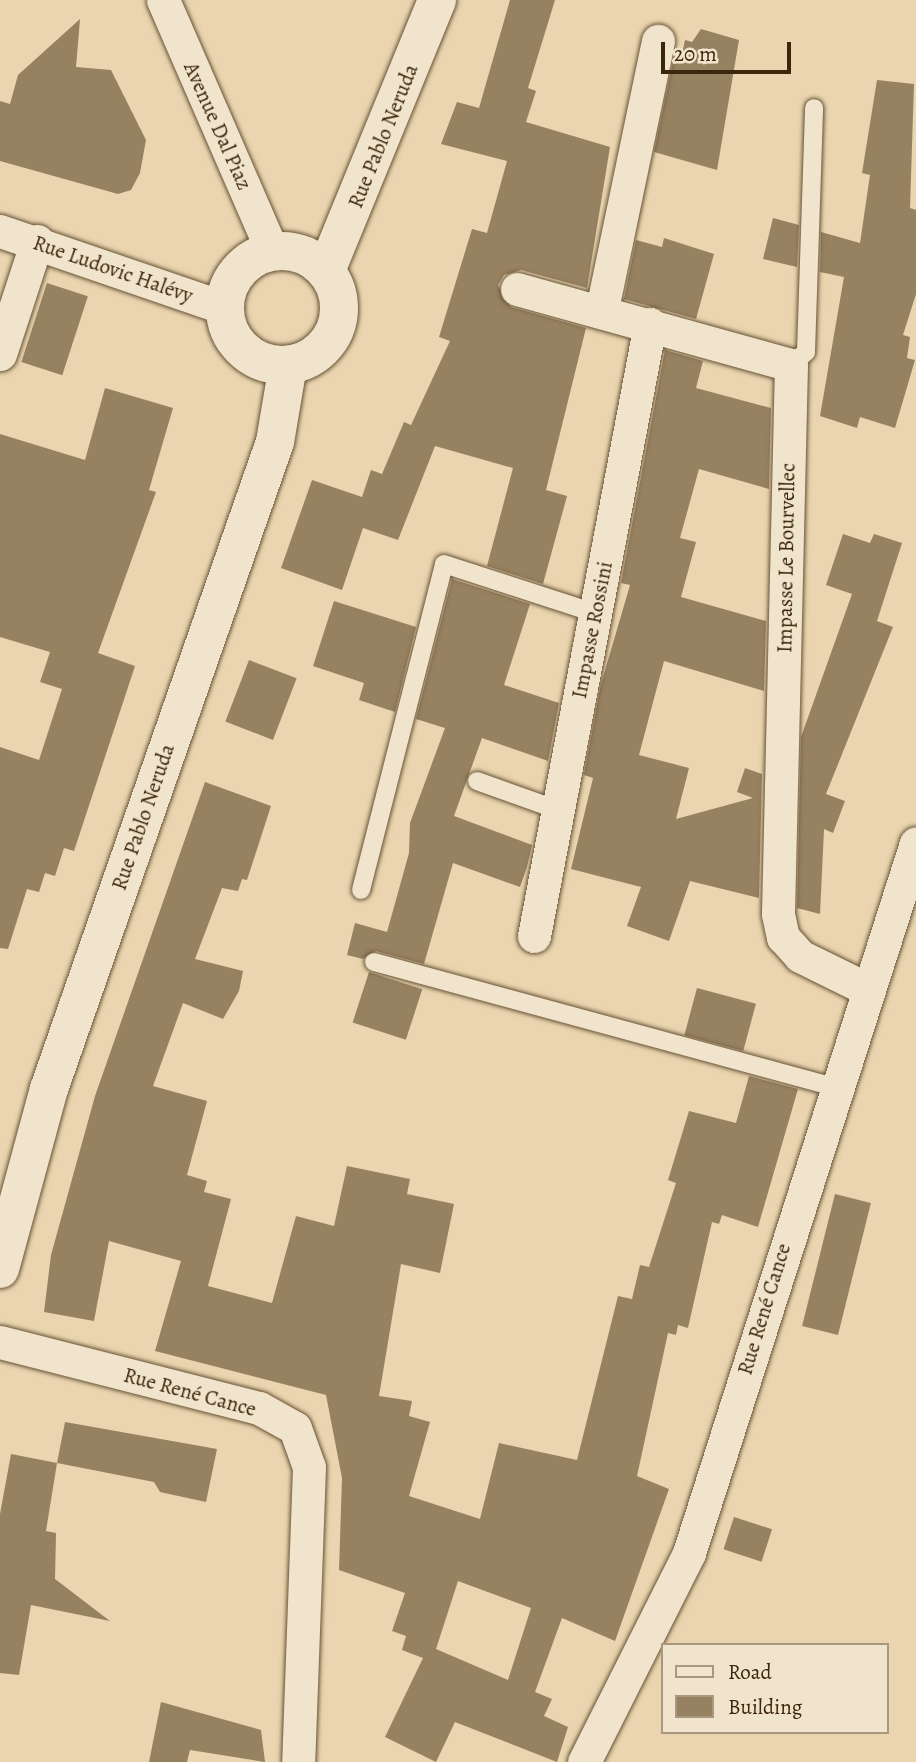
<!DOCTYPE html>
<html>
<head>
<meta charset="utf-8">
<style>
	body { margin:0 }
	#map { position:relative; width:916px; height:1762px; overflow:hidden; background:#ead5b0; font-family:Alegreya,serif }
	div>[style] { position:absolute }
	.building>* { inset:0; background:#968161; transform-origin:0 0 }
	.roads { filter:drop-shadow(0 0 2px #685235) drop-shadow(0 0 2px #685235) }
	.service>* { height:18px; margin:-9px; padding:0 9px; transform-origin:9px; border-radius:9px; background:#f1e4cc }
	.minor>* { height:33px; margin:-16.5px; padding:0 16.5px; transform-origin:16.5px; border-radius:16.5px; background:#f1e4cc }
	.tertiary>* { height:38px; margin:-19px; padding:0 19px; transform-origin:19px; border-radius:19px; background:#f1e4cc }
	.tertiary>.ring { margin:-19px; padding:0; box-sizing:content-box; background:none; border:38px solid #f1e4cc; border-radius:50% }
	span { translate:-50% -50%; white-space:nowrap; text-align:center; line-height:1.15; -webkit-text-stroke:5px #f1e4cc; paint-order:stroke }
	.street-label { font-size:21px; color:#3c260c }
	.legend { position:absolute; left:661px; top:1643px; width:228px; height:91px; box-sizing:border-box; background:#f1e4cc; border:2px solid #a9987f; margin:0; padding:9px 12px; list-style:none; font-size:21px; color:#3c260c }
	.legend li { display:flex; align-items:center; gap:14px; height:35px }
	.legend b { width:35px; border:2px solid #a9987f }
	.scale { position:absolute; left:661px; top:42px; width:130px; height:32px; box-sizing:border-box; border:4px solid #3c260c; border-top:0; padding-left:9px; font-size:21px; line-height:24px; white-space:nowrap; color:#3c260c; -webkit-text-stroke:5px #f1e4cc; paint-order:stroke }
</style>
</head>
<body>
<div id="map">
	<div class="building">
		<i style="clip-path:polygon(510px 0,555px 0,528px 88px,536px 91px,526px 122px,610px 147px,587px 288px,521px 270px,504px 275px,498px 285px,511px 307px,586px 328px,546px 490px,567px 496px,543px 584px,487px 566px,513px 468px,435px 446px,398px 540px,363px 528px,342px 590px,281px 568px,312px 480px,362px 497px,371px 470px,382px 474px,404px 422px,411px 425px,450px 341px,439px 337px,472px 229px,487px 233px,507px 161px,441px 144px,457px 102px,479px 108px)"></i>
		<i style="clip-path:polygon(80px 19px,76px 67px,111px 70px,146px 140px,140px 173px,131px 190px,118px 194px,0 161px,0 101px,10px 104px,18px 75px)"></i>
		<i style="clip-path:polygon(701px 29px,739px 40px,717px 170px,654px 152px,675px 52px,682px 54px,685px 40px,692px 42px)"></i>
		<i style="clip-path:polygon(877px 80px,914px 84px,910px 208px,916px 210px,916px 294px,903px 335px,910px 337px,907px 358px,915px 360px,895px 428px,860px 417px,857px 428px,820px 416px,844px 277px,820px 272px,821px 232px,860px 243px,870px 175px,862px 173px)"></i>
		<i style="clip-path:polygon(773px 218px,799px 225px,797px 267px,763px 259px)"></i>
		<i style="clip-path:polygon(664px 238px,714px 254px,696px 319px,624px 299px,636px 240px,662px 247px)"></i>
		<i style="left:47px;top:283px;width:43px;height:83px;rotate:18deg"></i>
		<i style="clip-path:polygon(665px 350px,703px 361px,696px 388px,771px 408px,769px 489px,699px 469px,680px 538px,696px 542px,681px 597px,766px 621px,764px 691px,664px 661px,639px 755px,689px 768px,676px 819px,753px 798px,737px 792px,745px 768px,762px 774px,759px 898px,690px 881px,669px 941px,627px 926px,641px 887px,571px 869px,593px 778px,584px 775px,601px 684px,630px 585px,621px 583px)"></i>
		<i style="clip-path:polygon(105px 388px,173px 408px,149px 490px,156px 492px,98px 653px,135px 666px,74px 851px,64px 848px,55px 876px,45px 873px,39px 892px,27px 889px,8px 949px,0 948px,0 747px,39px 760px,62px 689px,40px 682px,50px 652px,0 637px,0 434px,85px 460px)"></i>
		<i style="clip-path:polygon(843px 534px,870px 543px,874px 534px,902px 543px,877px 621px,893px 627px,826px 794px,845px 801px,833px 833px,824px 829px,820px 914px,797px 908px,801px 737px,852px 594px,826px 585px)"></i>
		<i style="clip-path:polygon(452px 579px,530px 604px,504px 685px,559px 703px,548px 761px,482px 738px,454px 816px,532px 845px,527px 867px,520px 887px,453px 863px,424px 964px,376px 951px,363px 959px,347px 955px,355px 923px,387px 932px,409px 853px,410px 823px,445px 728px,416px 719px)"></i>
		<i style="clip-path:polygon(334px 601px,416px 627px,395px 712px,359px 700px,364px 683px,313px 666px)"></i>
		<i style="left:249px;top:660px;width:51px;height:66px;rotate:21deg"></i>
		<i style="clip-path:polygon(evenodd,205px 782px,271px 806px,247px 880px,242px 879px,238px 891px,222px 888px,195px 959px,243px 971px,239px 991px,223px 1019px,183px 1003px,153px 1086px,207px 1101px,187px 1175px,207px 1181px,204px 1192px,231px 1199px,208px 1286px,272px 1303px,296px 1216px,334px 1226px,347px 1166px,410px 1179px,407px 1194px,454px 1204px,440px 1273px,401px 1264px,379px 1396px,412px 1401px,409px 1416px,430px 1422px,409px 1496px,480px 1519px,499px 1443px,577px 1460px,618px 1296px,632px 1299px,640px 1265px,649px 1267px,676px 1183px,668px 1180px,689px 1111px,736px 1123px,749px 1076px,798px 1089px,758px 1227px,722px 1215px,719px 1224px,712px 1222px,688px 1328px,678px 1325px,676px 1335px,668px 1333px,637px 1476px,669px 1489px,615px 1641px,562px 1618px,535px 1692px,552px 1699px,544px 1716px,568px 1727px,557px 1762px,455px 1722px,436px 1762px,385px 1737px,423px 1658px,402px 1650px,406px 1636px,392px 1631px,405px 1593px,339px 1570px,342px 1478px,326px 1395px,155px 1351px,181px 1261px,109px 1241px,94px 1321px,44px 1312px,51px 1255px,95px 1096px,205px 782px,458px 1581px,531px 1608px,508px 1680px,436px 1649px,458px 1581px)"></i>
		<i style="left:369px;top:972px;width:56px;height:53px;rotate:18deg"></i>
		<i style="left:697px;top:988px;width:61px;height:49px;rotate:15deg"></i>
		<i style="left:835px;top:1194px;width:37px;height:136px;rotate:14deg"></i>
		<i style="clip-path:polygon(65px 1422px,217px 1449px,206px 1502px,160px 1492px,154px 1482px,57px 1463px)"></i>
		<i style="clip-path:polygon(11px 1454px,57px 1463px,46px 1531px,56px 1533px,55px 1579px,110px 1621px,31px 1605px,19px 1675px,0 1673px,0 1514px)"></i>
		<i style="left:734px;top:1517px;width:40px;height:34px;rotate:18deg"></i>
		<i style="clip-path:polygon(161px 1702px,261px 1730px,265px 1762px,190px 1750px,187px 1762px,149px 1762px)"></i>
	</div>
	<div class="roads">
		<div class="service">
			<i style="left:791px;top:365px;width:20px;rotate:-41deg"></i>
			<i style="left:806px;top:352px;width:244px;rotate:-88.1deg"></i>
			<i style="left:477px;top:781px;width:86px;rotate:19.7deg"></i>
			<i style="left:361px;top:890px;width:336px;rotate:-75.7deg"></i>
			<i style="left:444px;top:564px;width:159px;rotate:18deg"></i>
			<i style="left:374px;top:962px;width:476px;rotate:15.2deg"></i>
		</div>
		<div class="minor">
			<i style="left:163px;top:0;width:274px;rotate:66.5deg"></i>
			<i style="left:0;top:231px;width:238px;rotate:18.9deg"></i>
			<i style="left:517px;top:289px;width:284px;rotate:15.5deg"></i>
			<i style="left:791px;top:365px;width:549px;rotate:91.36deg"></i>
			<i style="left:778px;top:914px;width:24px;rotate:78deg"></i>
			<i style="left:783px;top:937px;width:25px;rotate:48deg"></i>
			<i style="left:800px;top:956px;width:72px;rotate:26.2deg"></i>
			<i style="left:602px;top:309px;width:274px;rotate:-78.2deg"></i>
			<i style="left:0;top:354px;width:119px;rotate:-71.9deg"></i>
			<i style="left:534px;top:936px;width:623px;rotate:-79.27deg"></i>
			<i style="left:0;top:1342px;width:267px;rotate:14.3deg"></i>
			<i style="left:259px;top:1408px;width:41px;rotate:29.1deg"></i>
			<i style="left:295px;top:1428px;width:41px;rotate:70.3deg"></i>
			<i style="left:309px;top:1467px;width:295px;rotate:92.1deg"></i>
			<i style="left:584px;top:1762px;width:234px;rotate:-63.3deg"></i>
			<i style="left:689px;top:1553px;width:745px;rotate:-72.27deg"></i>
		</div>
		<div class="tertiary">
			<i class="ring" style="left:225px;top:251px;width:76px;height:76px"></i>
			<i style="left:326px;top:271px;width:293px;rotate:-67.7deg"></i>
			<i style="left:0;top:1269px;width:187px;rotate:-74.8deg"></i>
			<i style="left:49px;top:1089px;width:685px;rotate:-70.75deg"></i>
			<i style="left:275px;top:442px;width:78px;rotate:-80.4deg"></i>
		</div>
	</div>
	<div class="street-label">
		<span style="left:218px;top:126px;rotate:66deg">Avenue Dal Piaz</span>
		<span style="left:383px;top:136px;rotate:-68deg">Rue Pablo Neruda</span>
		<span style="left:113px;top:269px;rotate:19deg">Rue Ludovic Halévy</span>
		<span style="left:786px;top:558px;rotate:-89deg">Impasse Le Bourvellec</span>
		<span style="left:592px;top:630px;rotate:-79deg">Impasse Rossini</span>
		<span style="left:143px;top:817px;rotate:-71deg">Rue Pablo Neruda</span>
		<span style="left:764px;top:1309px;rotate:-73deg">Rue René Cance</span>
		<span style="left:190px;top:1392px;rotate:15deg">Rue René Cance</span>
	</div>
	<ul class="legend">
	<li><b style="height:9px;background:#f1e4cc"></b>Road</li>
	<li><b style="height:19px;background:#968161"></b>Building</li>
	</ul>
	<div class="scale">20 m</div>
</div>
</body>
</html>
